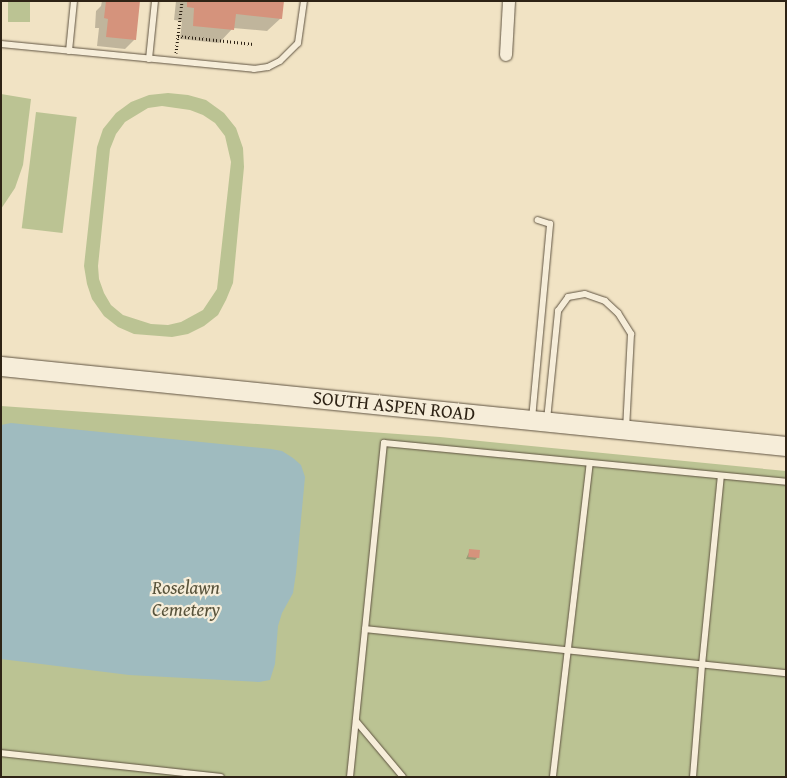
<!DOCTYPE html>
<html>
<head>
<meta charset="utf-8">
<style>
	body { margin:0 }
	#map { position:relative; width:787px; height:778px; overflow:hidden; background:#f1e3c4; font-family:"Gentium Book Plus",serif }
	div>[style] { position:absolute }
	.green>* { inset:0; background:#bbc393; transform-origin:0 0 }
	.water>* { inset:0; background:#9fbbbf }
	.shadow>* { inset:0; background:#0003 }
	.building>* { inset:0; background:#d5937c; transform-origin:0 0 }
	.path>* { height:3px; margin-top:-1.5px; transform-origin:0; background:repeating-linear-gradient(90deg,#2e2315 0 1px,transparent 0 3.5px) }
	.roads { filter:drop-shadow(0 0 1px #5f5341) drop-shadow(0 0 1px #5f5341) }
	.lane>* { height:6px; margin:-3px; padding:0 3px; transform-origin:3px; border-radius:3px; background:#f6edd9 }
	.street>* { height:12px; margin:-6px; padding:0 6px; transform-origin:6px; border-radius:6px; background:#f6edd9 }
	.secondary>* { height:19px; margin:-9.5px; padding:0 9.5px; transform-origin:9.5px; border-radius:9.5px; background:#f6edd9 }
	span { translate:-50% -50%; white-space:nowrap; text-align:center; line-height:1.15; -webkit-text-stroke:4.5px #f6edd9; paint-order:stroke }
	.street-label { font-size:19px; color:#2e2315 }
	.park-label { font-size:19px; color:#58533b; font-style:italic }
	.frame { position:absolute; inset:0; border:2px solid #2e2315; pointer-events:none }
</style>
</head>
<body>
<div id="map">
	<div class="green">
		<i style="left:8px;top:1px;width:22px;height:21px"></i>
		<i style="clip-path:polygon(evenodd,168px 93px,188px 95px,206px 100px,224px 113px,236px 128px,243px 148px,244px 167px,233px 283px,226px 300px,218px 315px,204px 326px,188px 334px,172px 337px,134px 334px,118px 327px,104px 316px,92px 299px,87px 284px,84px 266px,97px 147px,103px 129px,116px 113px,131px 102px,149px 95px,168px 93px,162px 106px,190px 110px,203px 115px,215px 123px,225px 136px,231px 162px,217px 289px,203px 310px,181px 322px,168px 325px,151px 324px,123px 315px,111px 305px,104px 293px,99px 279px,98px 266px,110px 149px,116px 134px,125px 122px,148px 108px,162px 106px)"></i>
		<i style="clip-path:polygon(1px 94px,31px 99px,23px 165px,15px 188px,1px 209px)"></i>
		<i style="left:36px;top:112px;width:41px;height:117px;rotate:7deg"></i>
		<i style="clip-path:polygon(1px 406px,440px 437px,786px 471px,786px 777px,1px 777px)"></i>
	</div>
	<div class="water">
		<i style="clip-path:polygon(11px 423px,271px 449px,282px 451px,293px 458px,301px 465px,305px 477px,296px 573px,293px 593px,282px 613px,278px 626px,275px 664px,270px 680px,259px 682px,129px 675px,1px 659px,1px 425px)"></i>
	</div>
	<div class="shadow">
		<i style="clip-path:polygon(102px 1px,139px 1px,135px 39px,125px 49px,97px 46px,99px 28px,95px 28px,96px 11px,101px 6px)"></i>
		<i style="clip-path:polygon(176px 1px,282px 1px,281px 18px,267px 31px,233px 28px,219px 43px,180px 39px,182px 21px,174px 20px)"></i>
		<i style="clip-path:polygon(470px 550px,478px 557px,475px 560px,466px 559px)"></i>
	</div>
	<div class="building">
		<i style="clip-path:polygon(106px 1px,140px 1px,136px 40px,106px 37px,108px 19px,104px 18px)"></i>
		<i style="clip-path:polygon(187px 1px,284px 1px,282px 19px,236px 14px,234px 30px,193px 26px,194px 8px,187px 7px)"></i>
		<i style="left:469px;top:549px;width:11px;height:8px;rotate:5deg"></i>
	</div>
	<div class="path">
		<i style="left:178px;top:36px;width:76px;rotate:6deg"></i>
		<i style="left:176px;top:53px;width:52px;rotate:-83.4deg"></i>
	</div>
	<div class="roads">
		<div class="lane">
			<i style="left:1px;top:44px;width:254px;rotate:5.6deg"></i>
			<i style="left:254px;top:69px;width:14px;rotate:-8deg"></i>
			<i style="left:268px;top:67px;width:13px;rotate:-27deg"></i>
			<i style="left:280px;top:61px;width:25px;rotate:-45deg"></i>
			<i style="left:298px;top:43px;width:42px;rotate:-81.9deg"></i>
			<i style="left:69px;top:51px;width:50px;rotate:-84.3deg"></i>
			<i style="left:149px;top:59px;width:58px;rotate:-84.1deg"></i>
			<i style="left:532px;top:419px;width:196px;rotate:-84.7deg"></i>
			<i style="left:550px;top:224px;width:13px;rotate:-162deg"></i>
			<i style="left:547px;top:420px;width:110px;rotate:-84.2deg"></i>
			<i style="left:558px;top:311px;width:17px;rotate:-54deg"></i>
			<i style="left:568px;top:297px;width:17px;rotate:-10deg"></i>
			<i style="left:585px;top:294px;width:21px;rotate:19deg"></i>
			<i style="left:605px;top:301px;width:18px;rotate:43deg"></i>
			<i style="left:618px;top:313px;width:25px;rotate:58deg"></i>
			<i style="left:631px;top:334px;width:94px;rotate:93deg"></i>
			<i style="left:365px;top:629px;width:423px;rotate:6deg"></i>
			<i style="left:356px;top:721px;width:73px;rotate:50deg"></i>
			<i style="left:1px;top:753px;width:221px;rotate:6.2deg"></i>
			<i style="left:553px;top:776px;width:315px;rotate:-83.3deg"></i>
			<i style="left:350px;top:777px;width:336px;rotate:-84.2deg"></i>
			<i style="left:384px;top:443px;width:404px;rotate:5.5deg"></i>
			<i style="left:693px;top:777px;width:112px;rotate:-85.4deg"></i>
			<i style="left:702px;top:665px;width:190px;rotate:-84.3deg"></i>
		</div>
		<div class="street">
			<i style="left:506px;top:55px;width:54px;rotate:-86.8deg"></i>
		</div>
		<div class="secondary">
			<i style="left:1px;top:366px;width:789px;rotate:5.82deg"></i>
		</div>
	</div>
	<div class="street-label">
		<span style="left:394px;top:406px;rotate:6deg">SOUTH ASPEN ROAD</span>
	</div>
	<div class="park-label">
		<span style="left:186px;top:599px">Roselawn<br>Cemetery</span>
	</div>
	<div class="frame"></div>
</div>
</body>
</html>
